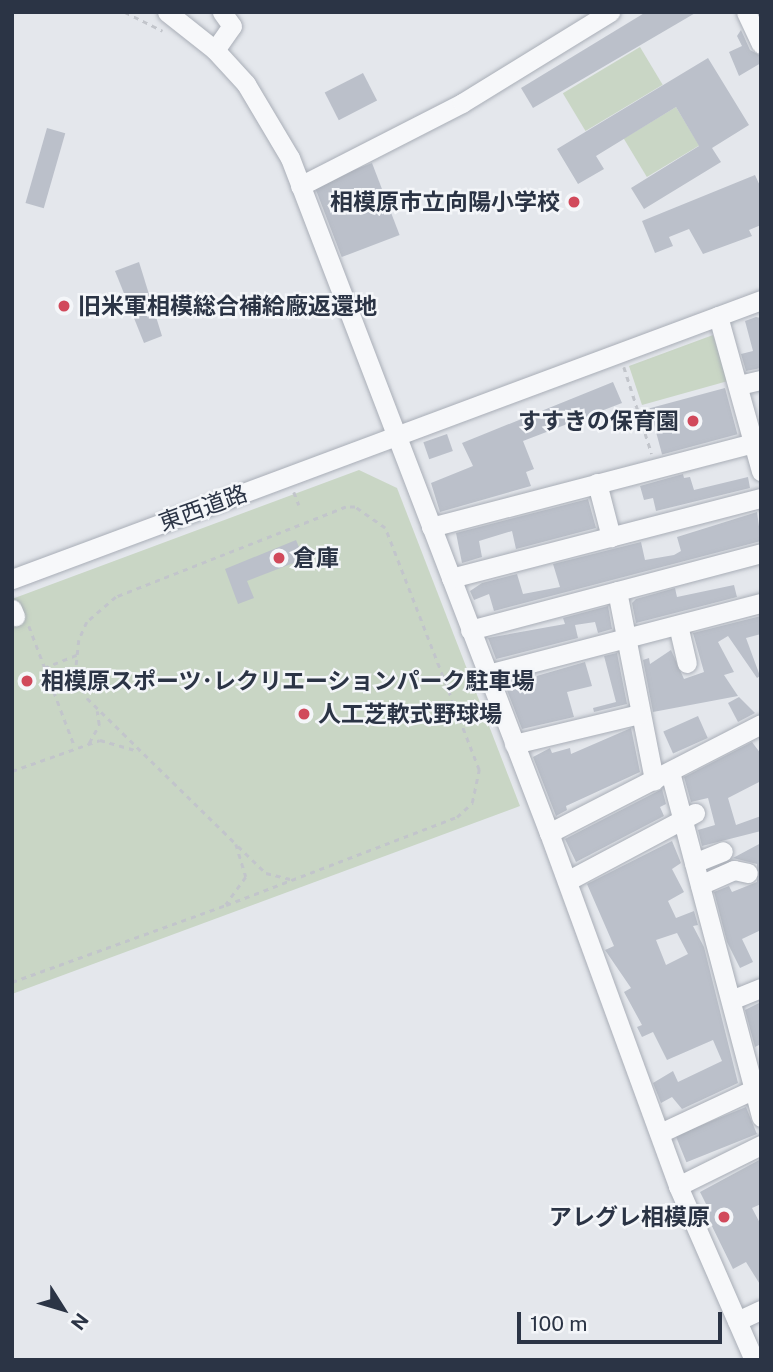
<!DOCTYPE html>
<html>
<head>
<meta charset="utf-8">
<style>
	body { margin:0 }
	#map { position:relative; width:773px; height:1372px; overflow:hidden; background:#e4e7ec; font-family:"Public Sans","Noto Sans JP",sans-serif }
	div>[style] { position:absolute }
	.green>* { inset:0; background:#c9d6c5; transform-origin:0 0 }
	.building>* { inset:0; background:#bbc0ca; transform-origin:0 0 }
	.path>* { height:2.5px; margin-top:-1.25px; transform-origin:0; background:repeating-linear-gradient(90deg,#c2c5cb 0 5px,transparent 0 10px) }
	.roads { filter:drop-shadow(0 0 2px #a9aeb7) drop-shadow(0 0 2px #a9aeb7) }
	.minor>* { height:19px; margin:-9.5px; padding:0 9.5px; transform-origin:9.5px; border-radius:9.5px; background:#f7f8fa }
	.dots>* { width:19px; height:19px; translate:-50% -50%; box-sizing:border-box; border:4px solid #f4f6f9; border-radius:50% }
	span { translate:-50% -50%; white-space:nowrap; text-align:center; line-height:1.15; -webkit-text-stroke:5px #f4f6f9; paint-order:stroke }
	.poi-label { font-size:23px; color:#2b3445; font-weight:700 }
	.right { translate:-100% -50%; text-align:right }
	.left { translate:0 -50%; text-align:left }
	.street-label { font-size:23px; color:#2b3445 }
	.frame { position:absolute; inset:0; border:14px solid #2b3445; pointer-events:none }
	.north { position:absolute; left:28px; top:1274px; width:70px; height:70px; -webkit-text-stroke:5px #f4f6f9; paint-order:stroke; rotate:127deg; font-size:19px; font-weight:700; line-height:28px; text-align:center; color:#2b3445 }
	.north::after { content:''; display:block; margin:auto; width:24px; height:32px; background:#2b3445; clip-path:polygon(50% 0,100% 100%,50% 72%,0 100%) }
	.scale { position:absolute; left:517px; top:1312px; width:205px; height:32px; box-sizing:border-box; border:4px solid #2b3445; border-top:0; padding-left:9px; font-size:21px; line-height:24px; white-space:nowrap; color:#2b3445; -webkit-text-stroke:5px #f4f6f9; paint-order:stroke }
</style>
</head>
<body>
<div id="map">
	<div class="green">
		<i style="left:640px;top:47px;width:44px;height:90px;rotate:59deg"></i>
		<i style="left:676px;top:107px;width:45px;height:61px;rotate:59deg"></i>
		<i style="clip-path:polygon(713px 335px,728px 381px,642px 405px,629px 366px)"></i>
		<i style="clip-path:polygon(359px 470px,397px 488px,520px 806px,12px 994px,12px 599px)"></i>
	</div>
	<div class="building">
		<i style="clip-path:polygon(646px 12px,697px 12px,533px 108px,521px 88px)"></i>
		<i style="clip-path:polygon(741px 30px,750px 50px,761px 56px,761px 63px,739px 76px,729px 52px,742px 46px,737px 36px)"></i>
		<i style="clip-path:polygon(708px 58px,749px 125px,712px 148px,721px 162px,644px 209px,631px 188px,699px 146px,676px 107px,596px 156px,604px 169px,578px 184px,557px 149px)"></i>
		<i style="left:363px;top:73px;width:31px;height:43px;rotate:63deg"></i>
		<i style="left:47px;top:128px;width:19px;height:78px;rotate:16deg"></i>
		<i style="left:372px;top:163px;width:77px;height:62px;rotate:69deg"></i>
		<i style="clip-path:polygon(755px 175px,761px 188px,761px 225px,749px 230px,752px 236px,703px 254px,689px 229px,669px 237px,673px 246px,655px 253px,642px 221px)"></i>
		<i style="clip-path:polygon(139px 262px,162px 336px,144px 343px,115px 271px)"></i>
		<i style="clip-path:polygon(756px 317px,761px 318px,761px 368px,746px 371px,741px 354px,753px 351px,745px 321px)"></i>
		<i style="clip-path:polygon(613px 382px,622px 403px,523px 441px,534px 469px,526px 472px,531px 486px,440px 512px,431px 483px,473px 466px,462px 443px)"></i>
		<i style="left:725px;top:388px;width:48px;height:78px;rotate:75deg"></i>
		<i style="left:447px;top:434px;width:18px;height:25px;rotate:71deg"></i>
		<i style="clip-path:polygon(683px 474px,684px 478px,690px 477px,694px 490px,748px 477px,750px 488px,656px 511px,653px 498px,644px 500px,640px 486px)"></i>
		<i style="clip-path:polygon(588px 499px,596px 528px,516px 549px,512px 531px,479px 541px,482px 557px,462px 563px,456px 533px)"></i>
		<i style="clip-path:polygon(757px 512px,761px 541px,494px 611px,489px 594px,474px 600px,470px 591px,482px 583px,517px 574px,523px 594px,560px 587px,553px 564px,641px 542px,645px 560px,674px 555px,681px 551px,677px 537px)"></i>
		<i style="clip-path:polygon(296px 540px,304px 559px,247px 581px,254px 598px,238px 604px,225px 569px)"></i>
		<i style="clip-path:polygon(734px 585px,737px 597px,636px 623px,632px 603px,636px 599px,675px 588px,677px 597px)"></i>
		<i style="clip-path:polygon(608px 606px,612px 629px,598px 633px,595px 622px,575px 625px,578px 638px,496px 659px,488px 638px,565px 624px,563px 618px)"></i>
		<i style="clip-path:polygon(761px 616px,761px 634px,746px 638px,760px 676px,757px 678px,728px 636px,718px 642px,734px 672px,724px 675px,738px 696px,653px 712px,643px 660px,649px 658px,650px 664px,671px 650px,684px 679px,704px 672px,693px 633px)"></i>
		<i style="clip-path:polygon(617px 653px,627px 704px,594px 712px,593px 708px,616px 702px,604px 656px)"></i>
		<i style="clip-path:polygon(585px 662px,592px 686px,567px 692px,574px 717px,522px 729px,505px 685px)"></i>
		<i style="clip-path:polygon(739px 697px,755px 713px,738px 722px,728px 703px)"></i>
		<i style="left:698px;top:716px;width:24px;height:38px;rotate:66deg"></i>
		<i style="clip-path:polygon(631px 728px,640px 772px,566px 806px,567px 810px,556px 816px,533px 757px,550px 748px,552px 753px,570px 748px,571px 754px)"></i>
		<i style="clip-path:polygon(752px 742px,761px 754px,761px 781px,728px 798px,736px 825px,761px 816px,761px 831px,702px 846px,698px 830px,715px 825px,708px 798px,691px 802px,684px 777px)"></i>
		<i style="clip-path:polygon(662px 789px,666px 804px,660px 807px,664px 816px,576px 862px,565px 839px)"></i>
		<i style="clip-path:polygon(evenodd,672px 841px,681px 863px,672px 869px,684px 892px,668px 901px,676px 918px,694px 911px,698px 925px,693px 926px,704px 947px,738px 1083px,682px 1109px,672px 1097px,661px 1103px,653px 1083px,673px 1071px,678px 1082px,722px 1061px,713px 1040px,667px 1060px,653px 1032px,642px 1037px,637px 1027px,642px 1025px,624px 992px,631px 988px,605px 950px,614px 946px,587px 884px,672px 841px,677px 933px,688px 954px,666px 965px,656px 940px,677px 933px)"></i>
		<i style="clip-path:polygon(761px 843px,761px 930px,742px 939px,753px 962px,740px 968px,727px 942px,714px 892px,729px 886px,732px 892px,757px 882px,757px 864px,733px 858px)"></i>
		<i style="clip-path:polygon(761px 1002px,761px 1044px,755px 1047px,745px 1010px)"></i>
		<i style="left:746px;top:1107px;width:29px;height:76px;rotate:68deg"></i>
		<i style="clip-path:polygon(761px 1159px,761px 1204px,752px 1208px,761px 1225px,761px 1286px,746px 1262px,733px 1269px,706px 1214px,710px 1212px,700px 1192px)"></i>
	</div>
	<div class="path">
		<i style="left:125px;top:12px;width:42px;rotate:26.6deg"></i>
		<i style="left:624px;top:367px;width:91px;rotate:72.2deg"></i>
		<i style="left:294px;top:492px;width:14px;rotate:69deg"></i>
		<i style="left:29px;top:626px;width:129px;rotate:69.2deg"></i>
		<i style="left:44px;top:668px;width:35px;rotate:-22deg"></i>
		<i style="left:89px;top:743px;width:21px;rotate:-61deg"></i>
		<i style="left:99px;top:725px;width:14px;rotate:-98deg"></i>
		<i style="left:12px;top:771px;width:93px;rotate:-19.4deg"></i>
		<i style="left:100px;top:740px;width:40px;rotate:16deg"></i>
		<i style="left:238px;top:846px;width:39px;rotate:44deg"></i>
		<i style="left:266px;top:873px;width:25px;rotate:14deg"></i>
		<i style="left:12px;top:982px;width:227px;rotate:-19.8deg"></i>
		<i style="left:226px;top:905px;width:247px;rotate:-20.9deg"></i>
		<i style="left:457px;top:817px;width:21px;rotate:-43deg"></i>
		<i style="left:472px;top:803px;width:34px;rotate:-78deg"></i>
		<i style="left:479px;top:770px;width:260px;rotate:-111.2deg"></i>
		<i style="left:385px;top:528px;width:37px;rotate:-145deg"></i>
		<i style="left:355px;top:507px;width:9px;rotate:180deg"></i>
		<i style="left:346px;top:507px;width:247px;rotate:158.6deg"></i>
		<i style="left:116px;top:597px;width:38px;rotate:139deg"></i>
		<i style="left:87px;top:622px;width:20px;rotate:114deg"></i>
		<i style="left:79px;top:640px;width:30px;rotate:96deg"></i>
		<i style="left:76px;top:670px;width:30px;rotate:69deg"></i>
		<i style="left:87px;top:698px;width:209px;rotate:44.4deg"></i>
		<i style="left:236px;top:844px;width:34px;rotate:73deg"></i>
		<i style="left:246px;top:877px;width:34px;rotate:126deg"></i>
	</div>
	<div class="roads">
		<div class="minor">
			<i style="left:167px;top:12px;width:61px;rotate:38.4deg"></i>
			<i style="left:215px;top:50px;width:46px;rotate:47.6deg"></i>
			<i style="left:246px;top:84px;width:86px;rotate:59.3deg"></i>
			<i style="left:290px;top:158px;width:723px;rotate:69.01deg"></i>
			<i style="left:549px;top:833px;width:376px;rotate:69.9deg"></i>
			<i style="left:678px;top:1186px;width:190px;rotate:66.4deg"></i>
			<i style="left:746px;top:12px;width:35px;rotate:65deg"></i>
			<i style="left:215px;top:50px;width:29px;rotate:-55deg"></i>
			<i style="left:232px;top:26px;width:17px;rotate:-126deg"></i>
			<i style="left:300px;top:186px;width:182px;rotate:-27.1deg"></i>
			<i style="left:462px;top:103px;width:174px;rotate:-31.6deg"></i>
			<i style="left:718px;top:316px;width:161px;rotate:74.5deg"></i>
			<i style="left:739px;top:385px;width:23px;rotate:-13deg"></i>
			<i style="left:597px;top:483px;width:56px;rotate:75.5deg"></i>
			<i style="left:431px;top:527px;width:341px;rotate:-14.6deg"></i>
			<i style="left:451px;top:578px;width:320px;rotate:-14.5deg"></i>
			<i style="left:12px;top:579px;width:799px;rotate:-20.43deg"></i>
			<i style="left:617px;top:591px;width:193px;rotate:78.9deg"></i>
			<i style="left:12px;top:609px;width:8px;rotate:67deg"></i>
			<i style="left:678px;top:625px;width:39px;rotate:77deg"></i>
			<i style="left:470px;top:630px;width:301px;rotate:-14.8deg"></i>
			<i style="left:488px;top:674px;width:282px;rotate:-14.6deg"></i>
			<i style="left:514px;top:744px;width:129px;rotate:-13.5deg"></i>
			<i style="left:670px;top:772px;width:357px;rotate:75.2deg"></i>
			<i style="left:549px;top:833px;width:238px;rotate:-27.2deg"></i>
			<i style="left:694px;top:863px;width:31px;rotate:-22deg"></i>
			<i style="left:567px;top:881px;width:145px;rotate:-28deg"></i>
			<i style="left:700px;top:885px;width:37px;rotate:-24deg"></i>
			<i style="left:734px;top:870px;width:14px;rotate:12deg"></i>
			<i style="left:731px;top:1000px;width:32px;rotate:-22deg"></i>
			<i style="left:660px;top:1133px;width:111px;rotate:-25deg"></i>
			<i style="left:678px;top:1186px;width:93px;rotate:-26.3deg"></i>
			<i style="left:737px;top:1321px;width:26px;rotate:-25deg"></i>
		</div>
	</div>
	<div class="dots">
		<i style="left:574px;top:202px;background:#d1495b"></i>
		<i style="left:64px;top:306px;background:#d1495b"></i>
		<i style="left:693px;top:421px;background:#d1495b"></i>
		<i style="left:279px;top:558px;background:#d1495b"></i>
		<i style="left:27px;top:681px;background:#d1495b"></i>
		<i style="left:304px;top:714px;background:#d1495b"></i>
		<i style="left:724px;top:1217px;background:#d1495b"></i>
	</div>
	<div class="poi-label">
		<span class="right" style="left:560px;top:202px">相模原市立向陽小学校</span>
		<span class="left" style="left:78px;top:306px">旧米軍相模総合補給廠返還地</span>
		<span class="right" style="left:679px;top:421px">すすきの保育園</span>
		<span class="left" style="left:293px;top:558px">倉庫</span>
		<span class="left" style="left:41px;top:681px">相模原スポーツ･レクリエーションパーク駐車場</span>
		<span class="left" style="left:318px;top:714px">人工芝軟式野球場</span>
		<span class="right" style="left:710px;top:1217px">アレグレ相模原</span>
	</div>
	<div class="street-label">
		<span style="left:203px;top:508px;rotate:-20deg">東西道路</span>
	</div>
	<div class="frame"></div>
	<div class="north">N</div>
	<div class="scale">100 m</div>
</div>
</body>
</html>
